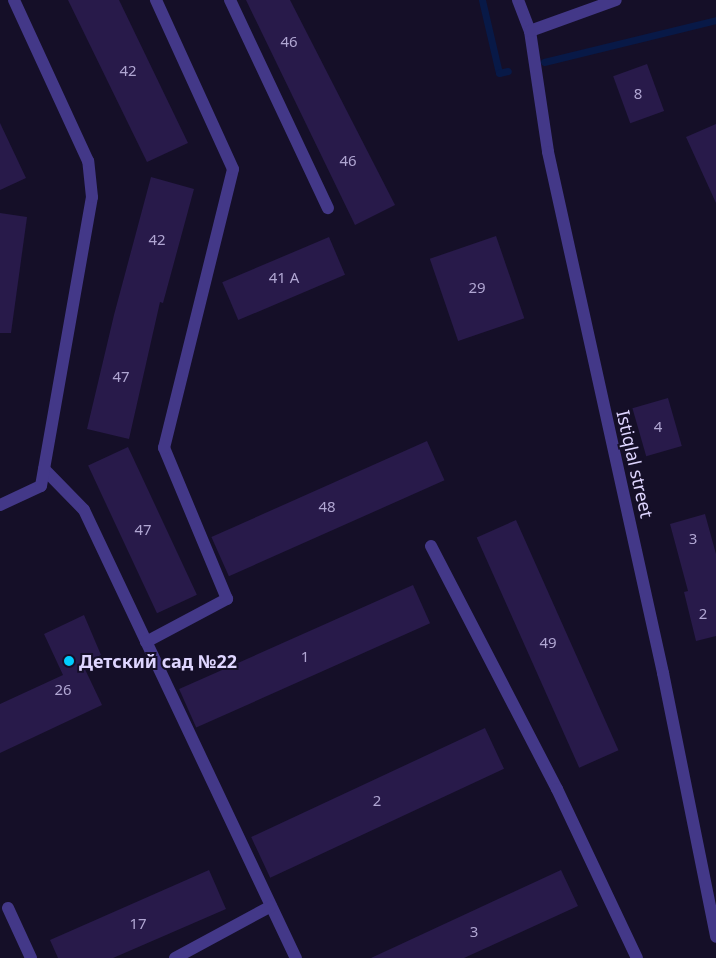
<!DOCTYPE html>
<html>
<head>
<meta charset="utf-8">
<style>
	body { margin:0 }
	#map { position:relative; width:716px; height:958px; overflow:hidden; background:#150f28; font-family:"Noto Sans",sans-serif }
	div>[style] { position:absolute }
	.stream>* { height:7px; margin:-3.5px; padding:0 3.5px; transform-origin:3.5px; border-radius:3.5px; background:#081947 }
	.building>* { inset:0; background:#281a4a; transform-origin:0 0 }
	.minor>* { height:12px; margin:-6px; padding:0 6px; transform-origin:6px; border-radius:6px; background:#433888 }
	.dots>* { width:14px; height:14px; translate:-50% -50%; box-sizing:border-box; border:2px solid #150f28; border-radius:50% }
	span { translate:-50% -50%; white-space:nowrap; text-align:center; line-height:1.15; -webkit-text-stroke:4px #150f28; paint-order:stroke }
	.number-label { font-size:15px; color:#b0a6d2 }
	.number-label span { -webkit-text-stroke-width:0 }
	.street-label { font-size:18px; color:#ded5ff }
	.poi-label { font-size:18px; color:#ded5ff; font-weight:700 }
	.left { translate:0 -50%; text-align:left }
</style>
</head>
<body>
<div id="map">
	<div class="stream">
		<i style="left:482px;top:0;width:75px;rotate:76.9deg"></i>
		<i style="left:499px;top:73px;width:9px;rotate:-13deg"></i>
		<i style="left:544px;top:62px;width:177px;rotate:-13.7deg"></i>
	</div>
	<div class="building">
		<i style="clip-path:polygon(68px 0,119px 0,188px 143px,147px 162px)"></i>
		<i style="clip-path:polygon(246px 0,290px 0,395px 205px,355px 225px)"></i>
		<i style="left:647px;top:64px;width:50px;height:36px;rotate:70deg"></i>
		<i style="clip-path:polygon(0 123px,26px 178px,0 190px)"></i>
		<i style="clip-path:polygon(716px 124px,716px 203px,686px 137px)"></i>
		<i style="clip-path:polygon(151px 177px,194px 189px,163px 303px,160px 302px,129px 439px,87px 429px,114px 315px)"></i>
		<i style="clip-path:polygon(0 213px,27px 217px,11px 333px,0 333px)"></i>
		<i style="left:496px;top:236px;width:87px;height:70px;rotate:71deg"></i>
		<i style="left:329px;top:237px;width:41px;height:116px;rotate:67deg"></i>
		<i style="left:668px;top:398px;width:50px;height:37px;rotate:74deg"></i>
		<i style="left:427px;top:441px;width:43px;height:236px;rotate:66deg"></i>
		<i style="left:128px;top:447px;width:163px;height:44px;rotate:65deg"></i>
		<i style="clip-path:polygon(705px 514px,716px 554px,716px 636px,696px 641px,684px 592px,688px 591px,670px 524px)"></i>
		<i style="left:516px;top:520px;width:252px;height:43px;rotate:66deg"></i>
		<i style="left:413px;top:585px;width:42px;height:256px;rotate:66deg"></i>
		<i style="clip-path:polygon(84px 615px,101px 655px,82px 663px,102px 705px,0 753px,0 704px,63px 675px,44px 634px)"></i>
		<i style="left:485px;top:728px;width:45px;height:258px;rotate:65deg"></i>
		<i style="clip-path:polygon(209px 870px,226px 909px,113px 958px,58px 958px,50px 940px)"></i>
		<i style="clip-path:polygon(561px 870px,578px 906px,464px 958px,371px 958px)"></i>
	</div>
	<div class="minor">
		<i style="left:230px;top:0;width:230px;rotate:64.8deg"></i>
		<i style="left:518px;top:0;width:33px;rotate:69deg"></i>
		<i style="left:530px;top:31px;width:122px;rotate:81.5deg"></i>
		<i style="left:548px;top:152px;width:534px;rotate:77.55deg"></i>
		<i style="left:663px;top:673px;width:269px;rotate:78.6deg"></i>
		<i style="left:530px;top:31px;width:91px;rotate:-19.8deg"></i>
		<i style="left:44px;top:469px;width:57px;rotate:45.7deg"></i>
		<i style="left:84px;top:510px;width:496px;rotate:64.7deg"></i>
		<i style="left:0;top:505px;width:45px;rotate:-24.9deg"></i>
		<i style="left:41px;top:486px;width:293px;rotate:-80deg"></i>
		<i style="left:92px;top:197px;width:36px;rotate:-96deg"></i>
		<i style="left:88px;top:161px;width:177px;rotate:-114.7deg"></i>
		<i style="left:431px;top:546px;width:274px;rotate:62.6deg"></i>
		<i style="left:557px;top:789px;width:187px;rotate:64.7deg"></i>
		<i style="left:146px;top:642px;width:92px;rotate:-28deg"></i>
		<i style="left:227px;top:599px;width:164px;rotate:-112.6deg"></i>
		<i style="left:164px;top:448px;width:287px;rotate:-76.1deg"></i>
		<i style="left:233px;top:169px;width:186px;rotate:-114.5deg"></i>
		<i style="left:8px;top:908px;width:55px;rotate:65.3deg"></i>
		<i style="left:175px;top:958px;width:109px;rotate:-28.4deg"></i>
	</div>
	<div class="dots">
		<i style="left:69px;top:661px;background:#01cdff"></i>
	</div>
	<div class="number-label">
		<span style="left:289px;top:42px">46</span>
		<span style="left:128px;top:71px">42</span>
		<span style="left:638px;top:94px">8</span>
		<span style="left:348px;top:161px">46</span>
		<span style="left:157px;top:240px">42</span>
		<span style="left:284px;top:278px">41 A</span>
		<span style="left:477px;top:288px">29</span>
		<span style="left:121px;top:377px">47</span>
		<span style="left:658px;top:427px">4</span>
		<span style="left:327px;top:507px">48</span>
		<span style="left:143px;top:530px">47</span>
		<span style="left:693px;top:539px">3</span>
		<span style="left:703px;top:614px">2</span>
		<span style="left:548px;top:643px">49</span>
		<span style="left:305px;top:657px">1</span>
		<span style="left:63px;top:690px">26</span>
		<span style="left:377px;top:801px">2</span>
		<span style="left:138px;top:924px">17</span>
		<span style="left:474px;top:932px">3</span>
	</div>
	<div class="street-label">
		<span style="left:635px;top:464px;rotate:77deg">Istiqlal street</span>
	</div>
	<div class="poi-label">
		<span class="left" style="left:79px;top:661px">Детский сад №22</span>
	</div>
</div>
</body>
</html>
